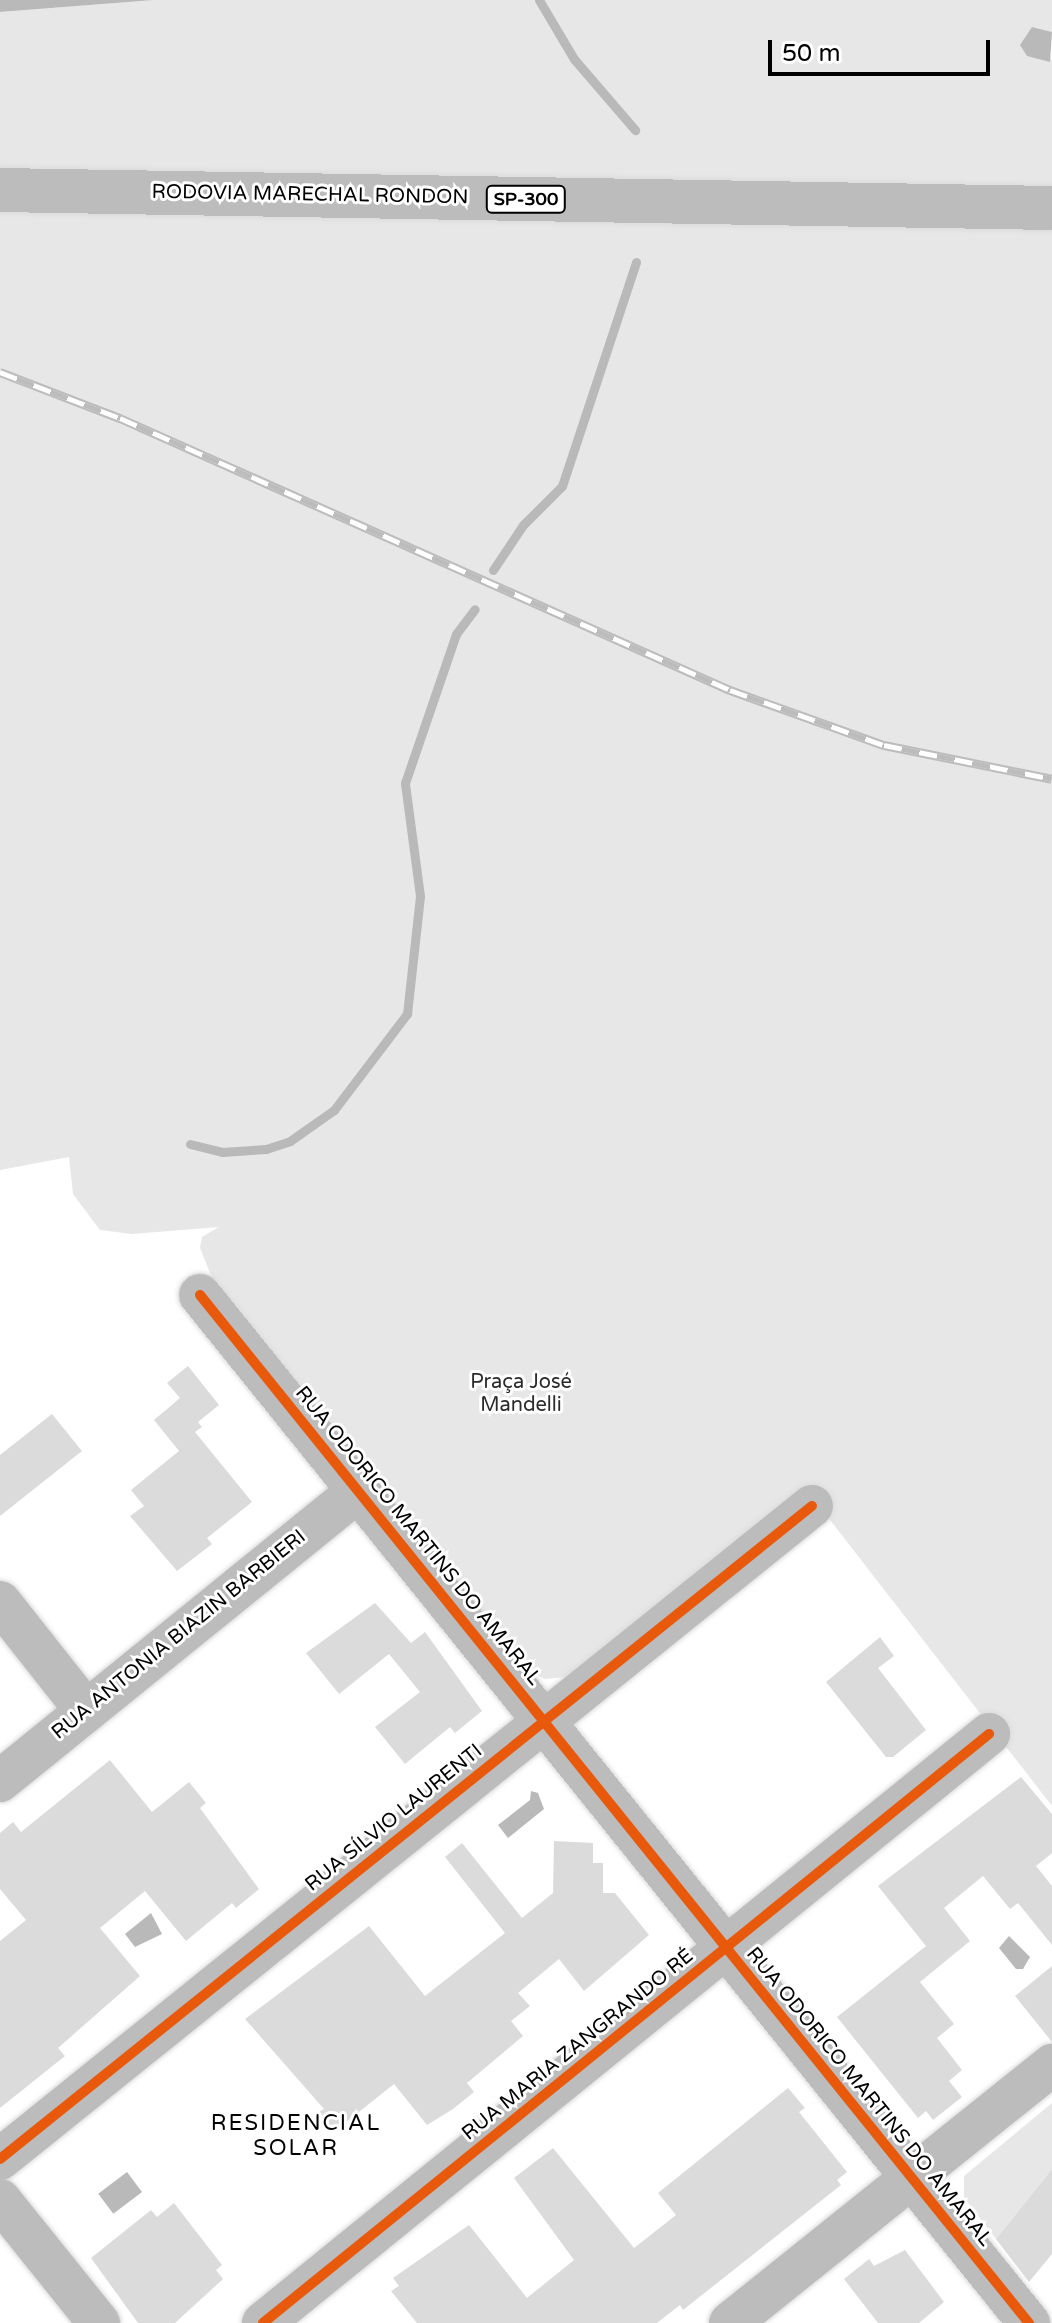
<!DOCTYPE html>
<html>
<head>
<meta charset="utf-8">
<style>
	body { margin:0 }
	#map { position:relative; width:1052px; height:2323px; overflow:hidden; background:#fff; font-family:"Varela Round",sans-serif }
	div>[style] { position:absolute }
	.green>* { inset:0; background:#e7e7e7 }
	.water>* { inset:0; background:#b9b9b9; transform-origin:0 0 }
	.stream>* { height:9px; margin:-4.5px; padding:0 4.5px; transform-origin:4.5px; border-radius:4.5px; background:#b9b9b9 }
	.building>* { inset:0; background:#dbdbdb }
	.roads { filter:drop-shadow(0 0 2px #dbdbdb) drop-shadow(0 0 2px #dbdbdb) }
	.minor>* { height:42px; margin:-21px; padding:0 21px; transform-origin:21px; border-radius:21px; background:#bcbcbc }
	.major>* { height:44px; margin:-22px; padding:0 22px; transform-origin:22px; border-radius:22px; background:#bcbcbc }
	.rail>* { height:9px; margin-top:-4.5px; transform-origin:0; background:repeating-linear-gradient(90deg,#fff 0 18px,#bcbcbc 0 36px); box-sizing:border-box; border-block:2px solid #bcbcbc }
	.cycleway>* { height:10px; margin:-5px; padding:0 5px; transform-origin:5px; border-radius:5px; background:#e8590c }
	span { translate:-50% -50%; white-space:nowrap; text-align:center; line-height:1.15; -webkit-text-stroke:6px #fff; paint-order:stroke }
	.shield-label span { padding:2px 6px; background:#fff; border:2px solid; border-radius:6px; -webkit-text-stroke-width:0 }
	.shield-label { font-size:18px; color:#000; font-weight:700 }
	.street-label { font-size:20px; color:#000 }
	.park-label { font-size:20px; color:#2b2b2b }
	.neighbourhood-label { font-size:22px; color:#000; letter-spacing:2px }
	.scale { position:absolute; left:768px; top:40px; width:222px; height:36px; box-sizing:border-box; border:4px solid #000; border-top:0; padding-left:10px; font-size:24px; line-height:28px; white-space:nowrap; color:#000; -webkit-text-stroke:6px #fff; paint-order:stroke }
</style>
</head>
<body>
<div id="map">
	<div class="green">
		<i style="clip-path:polygon(154px 0,1052px 0,1052px 32px,1032px 27px,1052px 61px,1052px 1806px,806px 1489px,566px 1677px,545px 1679px,530px 1672px,212px 1278px,200px 1248px,202px 1237px,219px 1227px,132px 1234px,100px 1230px,73px 1194px,69px 1157px,0 1170px,0 12px)"></i>
		<i style="clip-path:polygon(1052px 2103px,1052px 2169px,996px 2239px,964px 2198px,964px 2176px)"></i>
	</div>
	<div class="water">
		<i style="clip-path:polygon(0 0,154px 0,0 12px)"></i>
		<i style="clip-path:polygon(1032px 27px,1052px 32px,1050px 62px,1027px 56px,1020px 45px)"></i>
		<i style="clip-path:polygon(531px 1791px,538px 1793px,544px 1809px,508px 1838px,498px 1825px,530px 1800px)"></i>
		<i style="clip-path:polygon(151px 1913px,162px 1934px,135px 1947px,125px 1934px)"></i>
		<i style="clip-path:polygon(1009px 1936px,1030px 1957px,1023px 1969px,1016px 1969px,999px 1948px)"></i>
		<i style="left:127px;top:2172px;width:25px;height:36px;rotate:53deg"></i>
	</div>
	<div class="stream">
		<i style="left:539px;top:0;width:69px;rotate:59.3deg"></i>
		<i style="left:574px;top:59px;width:94px;rotate:49.3deg"></i>
		<i style="left:493px;top:570px;width:54px;rotate:-56.3deg"></i>
		<i style="left:523px;top:525px;width:55px;rotate:-45deg"></i>
		<i style="left:562px;top:486px;width:236px;rotate:-71.7deg"></i>
		<i style="left:190px;top:1144px;width:33px;rotate:14deg"></i>
		<i style="left:222px;top:1152px;width:44px;rotate:-3.9deg"></i>
		<i style="left:266px;top:1149px;width:25px;rotate:-18deg"></i>
		<i style="left:290px;top:1141px;width:54px;rotate:-35.2deg"></i>
		<i style="left:334px;top:1110px;width:121px;rotate:-52.8deg"></i>
		<i style="left:407px;top:1014px;width:119px;rotate:-83.7deg"></i>
		<i style="left:420px;top:896px;width:114px;rotate:-97.6deg"></i>
		<i style="left:405px;top:783px;width:157px;rotate:-71.1deg"></i>
		<i style="left:456px;top:634px;width:31px;rotate:-53deg"></i>
	</div>
	<div class="building">
		<i style="clip-path:polygon(188px 1366px,219px 1405px,198px 1422px,202px 1427px,195px 1432px,252px 1502px,207px 1538px,212px 1544px,177px 1571px,130px 1516px,144px 1506px,131px 1490px,179px 1451px,154px 1420px,180px 1398px,167px 1383px)"></i>
		<i style="clip-path:polygon(52px 1414px,82px 1451px,0 1516px,0 1455px)"></i>
		<i style="clip-path:polygon(375px 1603px,411px 1643px,425px 1632px,482px 1711px,455px 1733px,450px 1727px,405px 1764px,375px 1727px,420px 1692px,389px 1654px,339px 1694px,306px 1653px)"></i>
		<i style="clip-path:polygon(880px 1637px,894px 1656px,878px 1668px,926px 1730px,893px 1757px,886px 1757px,826px 1682px)"></i>
		<i style="clip-path:polygon(110px 1760px,152px 1812px,189px 1782px,206px 1803px,200px 1808px,259px 1889px,236px 1908px,232px 1903px,186px 1941px,145px 1891px,100px 1928px,140px 1976px,58px 2048px,65px 2056px,0 2108px,0 1941px,26px 1920px,0 1889px,0 1833px,13px 1822px,21px 1832px)"></i>
		<i style="clip-path:polygon(1021px 1777px,1052px 1814px,1052px 1853px,1036px 1866px,1052px 1886px,1052px 1945px,1018px 1903px,1010px 1909px,983px 1876px,944px 1908px,970px 1941px,920px 1982px,954px 2024px,937px 2038px,962px 2070px,949px 2081px,962px 2097px,933px 2120px,926px 2111px,918px 2118px,837px 2017px,926px 1946px,878px 1886px)"></i>
		<i style="clip-path:polygon(554px 1841px,593px 1843px,593px 1863px,603px 1863px,603px 1893px,615px 1893px,649px 1935px,584px 1991px,559px 1959px,518px 1993px,530px 2006px,511px 2021px,523px 2036px,467px 2083px,474px 2092px,453px 2109px,427px 2125px,394px 2084px,335px 2131px,319px 2112px,324px 2109px,245px 2019px,369px 1926px,425px 1996px,505px 1933px,445px 1857px,462px 1843px,522px 1918px,553px 1893px)"></i>
		<i style="clip-path:polygon(1052px 1966px,1052px 2042px,1015px 1996px)"></i>
		<i style="clip-path:polygon(788px 2088px,805px 2108px,799px 2112px,847px 2172px,837px 2180px,841px 2185px,683px 2310px,680px 2305px,657px 2323px,417px 2323px,391px 2291px,399px 2286px,393px 2278px,469px 2225px,527px 2298px,574px 2260px,514px 2178px,553px 2148px,634px 2248px,676px 2215px,658px 2193px)"></i>
		<i style="clip-path:polygon(1052px 2169px,1052px 2254px,1029px 2282px,996px 2239px)"></i>
		<i style="clip-path:polygon(174px 2203px,222px 2265px,216px 2270px,223px 2279px,175px 2323px,138px 2323px,91px 2258px,151px 2210px,157px 2217px)"></i>
		<i style="clip-path:polygon(905px 2250px,944px 2302px,919px 2323px,878px 2323px,844px 2279px,869px 2259px,874px 2266px)"></i>
	</div>
	<div class="roads">
		<div class="minor">
			<i style="left:200px;top:1295px;width:1321px;rotate:51.12deg"></i>
			<i style="left:0;top:1602px;width:139px;rotate:51.7deg"></i>
			<i style="left:0;top:1781px;width:462px;rotate:-39deg"></i>
			<i style="left:0;top:2159px;width:1042px;rotate:-38.81deg"></i>
			<i style="left:0;top:2200px;width:158px;rotate:51.2deg"></i>
			<i style="left:263px;top:2323px;width:935px;rotate:-39.05deg"></i>
			<i style="left:730px;top:2323px;width:413px;rotate:-38.7deg"></i>
		</div>
		<div class="major">
			<i style="left:0;top:190px;width:1052px;rotate:0.98deg"></i>
		</div>
	</div>
	<div class="rail">
		<i style="left:0;top:372px;width:129px;rotate:21deg"></i>
		<i style="left:120px;top:418px;width:668px;rotate:24.03deg"></i>
		<i style="left:730px;top:690px;width:164px;rotate:19.7deg"></i>
		<i style="left:884px;top:745px;width:171px;rotate:11.4deg"></i>
	</div>
	<div class="cycleway">
		<i style="left:200px;top:1295px;width:1321px;rotate:51.12deg"></i>
		<i style="left:0;top:2159px;width:1042px;rotate:-38.81deg"></i>
		<i style="left:263px;top:2323px;width:935px;rotate:-39.05deg"></i>
	</div>
	<div class="shield-label">
		<span style="left:526px;top:199px">SP-300</span>
	</div>
	<div class="street-label">
		<span style="left:310px;top:195px;rotate:1deg">RODOVIA MARECHAL RONDON</span>
		<span style="left:418px;top:1536px;rotate:51deg">RUA ODORICO MARTINS DO AMARAL</span>
		<span style="left:179px;top:1635px;rotate:-39deg">RUA ANTONIA BIAZIN BARBIERI</span>
		<span style="left:394px;top:1818px;rotate:-39deg">RUA SÍLVIO LAURENTI</span>
		<span style="left:578px;top:2045px;rotate:-39deg">RUA MARIA ZANGRANDO RÉ</span>
		<span style="left:869px;top:2097px;rotate:51deg">RUA ODORICO MARTINS DO AMARAL</span>
	</div>
	<div class="park-label">
		<span style="left:521px;top:1394px">Praça José<br>Mandelli</span>
	</div>
	<div class="neighbourhood-label">
		<span style="left:296px;top:2136px">RESIDENCIAL<br>SOLAR</span>
	</div>
	<div class="scale">50 m</div>
</div>
</body>
</html>
